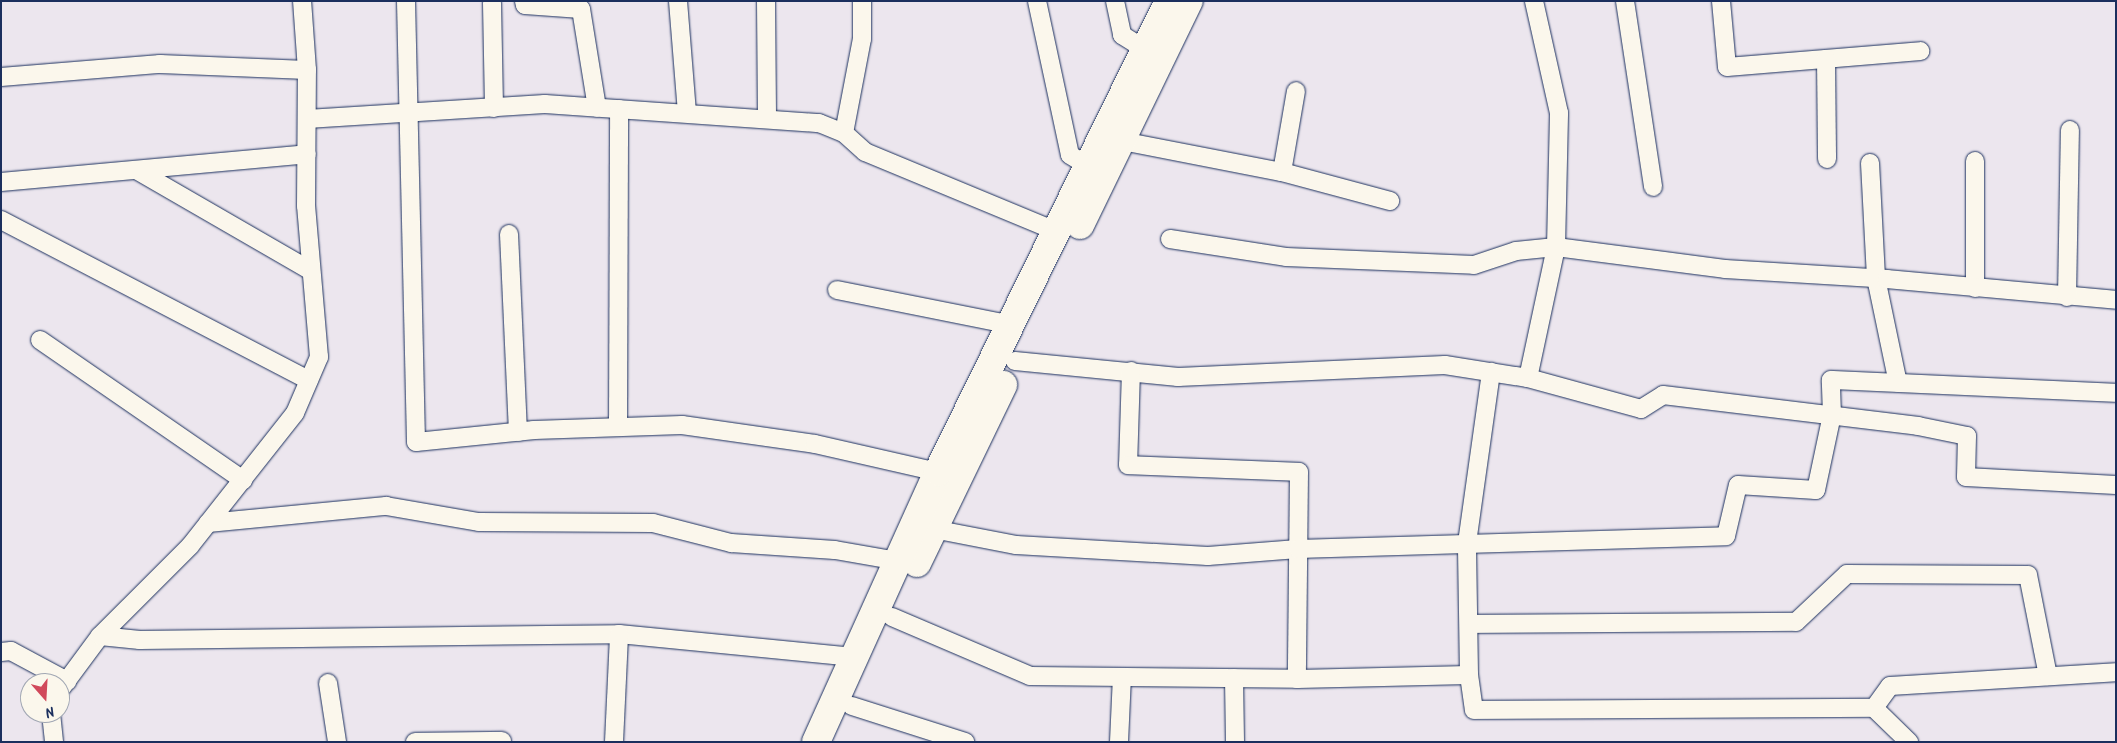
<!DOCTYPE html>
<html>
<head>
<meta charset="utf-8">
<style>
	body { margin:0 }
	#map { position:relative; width:2117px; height:743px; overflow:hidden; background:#ece6ee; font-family:Kalam,sans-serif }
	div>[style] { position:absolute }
	.roads { filter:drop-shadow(0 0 1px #1b2f5e) drop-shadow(0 0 1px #1b2f5e) }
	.street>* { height:18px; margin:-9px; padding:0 9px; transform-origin:9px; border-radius:9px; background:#fbf7ec }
	.highway>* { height:28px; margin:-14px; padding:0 14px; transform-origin:14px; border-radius:14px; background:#fbf7ec }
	span { translate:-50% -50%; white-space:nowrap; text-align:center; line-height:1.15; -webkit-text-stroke:4px #fbf7ec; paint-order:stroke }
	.frame { position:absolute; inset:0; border:2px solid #1b2f5e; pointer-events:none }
	.north { position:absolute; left:20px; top:673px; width:50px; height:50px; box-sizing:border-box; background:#fbf7ec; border:1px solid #a1a7b3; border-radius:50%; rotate:161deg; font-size:14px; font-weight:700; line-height:20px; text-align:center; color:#1b2f5e }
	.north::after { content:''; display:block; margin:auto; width:18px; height:22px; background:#d1495b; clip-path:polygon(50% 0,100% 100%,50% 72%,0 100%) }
</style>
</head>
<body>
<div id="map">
	<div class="roads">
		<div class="street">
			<i style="left:406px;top:1px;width:441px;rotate:88.7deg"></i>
			<i style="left:416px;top:442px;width:119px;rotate:-5.8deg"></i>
			<i style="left:534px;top:430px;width:148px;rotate:-1.9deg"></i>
			<i style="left:682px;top:425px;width:134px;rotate:8.1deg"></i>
			<i style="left:815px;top:444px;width:126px;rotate:12.8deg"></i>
			<i style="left:524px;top:1px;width:4px;rotate:76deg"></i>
			<i style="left:525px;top:5px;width:56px;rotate:4.1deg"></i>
			<i style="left:581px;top:9px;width:100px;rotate:80.8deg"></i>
			<i style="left:678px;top:1px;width:112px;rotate:85.4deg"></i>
			<i style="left:766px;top:1px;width:118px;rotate:89.5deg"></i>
			<i style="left:1037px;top:1px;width:157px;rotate:77.9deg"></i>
			<i style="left:1070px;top:155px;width:21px;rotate:31deg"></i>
			<i style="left:1115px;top:1px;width:35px;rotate:78deg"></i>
			<i style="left:1122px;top:35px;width:28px;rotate:32deg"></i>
			<i style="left:1625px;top:1px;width:188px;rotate:81.4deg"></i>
			<i style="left:1721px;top:1px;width:66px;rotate:84.8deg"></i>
			<i style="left:1727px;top:67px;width:194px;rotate:-4.7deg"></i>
			<i style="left:492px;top:3px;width:105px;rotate:88.9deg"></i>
			<i style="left:1826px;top:59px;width:100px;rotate:89.4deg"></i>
			<i style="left:1px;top:77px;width:160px;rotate:-4.7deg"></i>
			<i style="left:160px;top:64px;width:147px;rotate:2.3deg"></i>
			<i style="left:307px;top:119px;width:238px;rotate:-3.6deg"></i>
			<i style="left:545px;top:104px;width:275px;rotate:4deg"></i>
			<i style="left:819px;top:123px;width:27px;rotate:22deg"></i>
			<i style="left:844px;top:133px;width:28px;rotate:42deg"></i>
			<i style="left:865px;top:152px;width:207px;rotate:22.5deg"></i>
			<i style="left:844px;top:133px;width:96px;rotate:-79.2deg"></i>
			<i style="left:862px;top:39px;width:38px;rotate:-90deg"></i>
			<i style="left:1122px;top:141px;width:163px;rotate:11deg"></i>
			<i style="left:1282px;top:172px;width:112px;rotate:15deg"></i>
			<i style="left:1975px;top:161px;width:127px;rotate:90deg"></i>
			<i style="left:1870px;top:163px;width:115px;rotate:87deg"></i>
			<i style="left:1876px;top:278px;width:107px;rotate:78.2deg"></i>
			<i style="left:138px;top:171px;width:200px;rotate:30deg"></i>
			<i style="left:1282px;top:172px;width:82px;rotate:-80.2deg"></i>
			<i style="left:1px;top:182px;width:307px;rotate:-5.2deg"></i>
			<i style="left:1px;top:220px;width:347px;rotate:27.5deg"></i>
			<i style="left:509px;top:234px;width:198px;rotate:87.4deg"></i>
			<i style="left:1170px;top:239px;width:117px;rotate:8.8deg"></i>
			<i style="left:1286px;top:257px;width:188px;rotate:2.4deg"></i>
			<i style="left:1474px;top:265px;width:44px;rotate:-18.4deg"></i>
			<i style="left:1516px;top:251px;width:40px;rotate:-5.7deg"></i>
			<i style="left:1556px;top:247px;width:170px;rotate:7.4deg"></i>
			<i style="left:1725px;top:269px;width:162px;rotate:3.5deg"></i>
			<i style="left:1887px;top:279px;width:230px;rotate:5.2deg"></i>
			<i style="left:837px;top:290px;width:178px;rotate:11.3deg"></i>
			<i style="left:2067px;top:297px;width:167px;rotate:-89deg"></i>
			<i style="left:40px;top:340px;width:247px;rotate:34.6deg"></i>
			<i style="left:1015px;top:361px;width:164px;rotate:5.6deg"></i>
			<i style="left:1178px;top:377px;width:267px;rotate:-2.6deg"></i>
			<i style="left:1445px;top:365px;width:84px;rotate:8.9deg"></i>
			<i style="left:1528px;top:378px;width:117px;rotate:15.3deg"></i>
			<i style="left:1641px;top:409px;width:26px;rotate:-32deg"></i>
			<i style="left:1663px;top:395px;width:257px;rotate:6.9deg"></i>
			<i style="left:1918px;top:426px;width:50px;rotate:11.5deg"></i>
			<i style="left:1967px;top:436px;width:41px;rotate:91.4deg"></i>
			<i style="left:1966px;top:477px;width:150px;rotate:3.1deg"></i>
			<i style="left:1131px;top:371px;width:94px;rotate:91.8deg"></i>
			<i style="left:1128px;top:465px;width:171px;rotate:2.3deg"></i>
			<i style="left:1299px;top:472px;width:207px;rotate:90.6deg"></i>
			<i style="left:1528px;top:378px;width:134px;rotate:-77.9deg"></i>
			<i style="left:1556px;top:247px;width:134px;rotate:-88.7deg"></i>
			<i style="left:1559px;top:113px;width:115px;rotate:-102.6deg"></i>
			<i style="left:618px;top:425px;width:316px;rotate:-89.8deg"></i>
			<i style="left:208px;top:523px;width:179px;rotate:-5.5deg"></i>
			<i style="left:386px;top:506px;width:94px;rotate:9.8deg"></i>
			<i style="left:479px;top:522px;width:174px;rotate:0.3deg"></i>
			<i style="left:653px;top:523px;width:81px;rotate:14.4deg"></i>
			<i style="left:731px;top:543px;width:104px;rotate:3.9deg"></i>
			<i style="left:835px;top:550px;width:64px;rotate:9.9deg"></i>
			<i style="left:933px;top:529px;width:85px;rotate:10.9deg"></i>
			<i style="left:1016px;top:545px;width:192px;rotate:3.3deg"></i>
			<i style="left:1208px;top:556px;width:90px;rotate:-4.4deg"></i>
			<i style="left:1298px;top:549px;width:428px;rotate:-1.7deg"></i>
			<i style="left:1726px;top:536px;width:52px;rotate:-76.8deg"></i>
			<i style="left:1738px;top:485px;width:78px;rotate:3.7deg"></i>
			<i style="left:1816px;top:490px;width:77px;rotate:-78deg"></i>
			<i style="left:1832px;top:415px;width:35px;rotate:-92deg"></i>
			<i style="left:1831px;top:380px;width:285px;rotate:2.6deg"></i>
			<i style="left:892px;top:617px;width:150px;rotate:23.1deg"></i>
			<i style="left:1030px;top:676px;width:267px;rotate:0.6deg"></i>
			<i style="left:1297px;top:679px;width:172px;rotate:-1.3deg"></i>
			<i style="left:1469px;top:675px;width:35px;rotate:82deg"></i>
			<i style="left:1474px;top:710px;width:400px;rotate:-0.3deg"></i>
			<i style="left:1874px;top:708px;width:27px;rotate:-54deg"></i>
			<i style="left:1890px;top:686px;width:226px;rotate:-3.5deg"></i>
			<i style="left:1469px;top:624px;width:327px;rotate:-0.4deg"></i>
			<i style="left:1796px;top:622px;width:70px;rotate:-43.3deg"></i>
			<i style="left:1847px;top:574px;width:181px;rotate:0.3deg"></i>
			<i style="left:2028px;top:575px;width:103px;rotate:78.8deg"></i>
			<i style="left:100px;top:636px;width:40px;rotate:5.7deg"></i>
			<i style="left:140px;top:640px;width:479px;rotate:-0.7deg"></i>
			<i style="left:619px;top:634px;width:236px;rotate:5.6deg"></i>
			<i style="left:1px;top:652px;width:10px;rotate:-6deg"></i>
			<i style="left:11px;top:651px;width:64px;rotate:28.2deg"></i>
			<i style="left:1469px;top:675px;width:132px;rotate:-90.9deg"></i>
			<i style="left:1467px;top:543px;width:173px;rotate:-82deg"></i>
			<i style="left:1234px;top:678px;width:64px;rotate:89.1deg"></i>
			<i style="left:328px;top:683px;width:60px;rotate:81.3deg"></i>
			<i style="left:60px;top:690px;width:67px;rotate:-53.5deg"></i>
			<i style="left:100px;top:636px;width:127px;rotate:-45deg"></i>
			<i style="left:190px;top:546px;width:169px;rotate:-51.7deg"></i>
			<i style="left:295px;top:413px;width:61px;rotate:-66.8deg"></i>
			<i style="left:319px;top:357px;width:152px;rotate:-94.9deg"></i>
			<i style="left:306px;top:206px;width:136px;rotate:-89.6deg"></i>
			<i style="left:307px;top:70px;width:69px;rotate:-94.1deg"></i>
			<i style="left:852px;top:706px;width:119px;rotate:17.7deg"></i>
			<i style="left:1874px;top:708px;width:49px;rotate:44.2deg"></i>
			<i style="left:51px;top:713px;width:29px;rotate:84deg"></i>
			<i style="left:415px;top:742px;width:87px;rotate:-0.7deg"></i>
			<i style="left:614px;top:742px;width:108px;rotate:-87.3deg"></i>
			<i style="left:1119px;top:742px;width:65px;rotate:-87.4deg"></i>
		</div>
		<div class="highway">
			<i style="left:1080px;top:225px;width:249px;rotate:-64.1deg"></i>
			<i style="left:917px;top:563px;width:198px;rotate:-64.2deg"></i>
			<i style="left:816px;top:742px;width:296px;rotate:-65.7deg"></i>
			<i style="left:938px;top:472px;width:525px;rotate:-63.87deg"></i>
		</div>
	</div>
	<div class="frame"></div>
	<div class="north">N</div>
</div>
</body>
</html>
